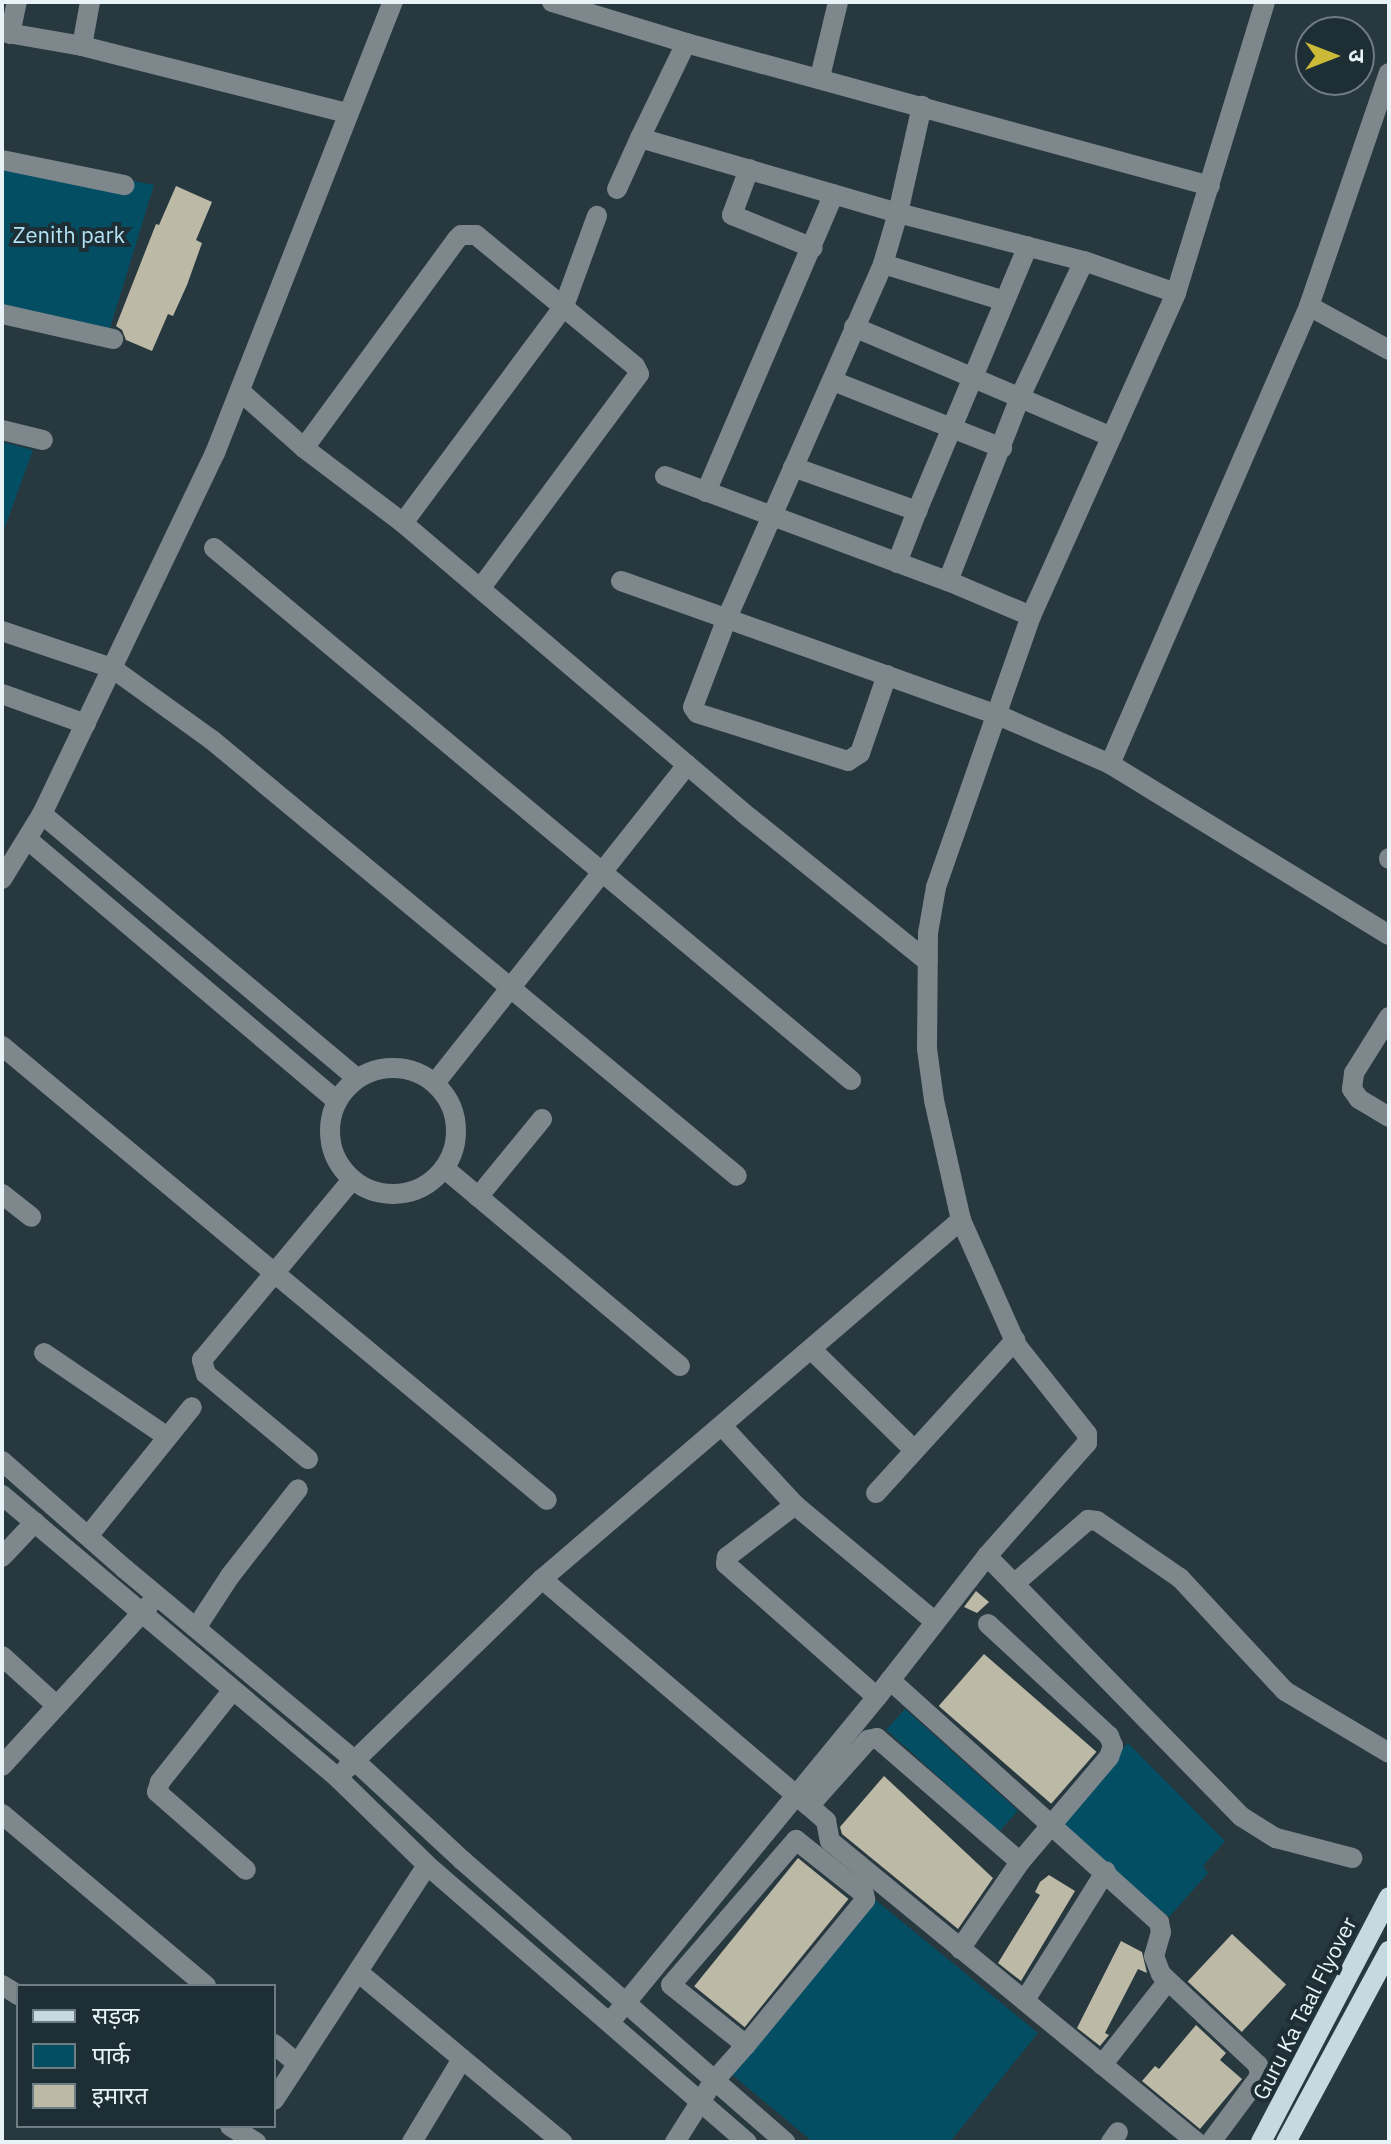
<!DOCTYPE html>
<html>
<head>
<meta charset="utf-8">
<style>
	body { margin:0 }
	#map { position:relative; width:1391px; height:2144px; overflow:hidden; background:#27383f; font-family:"IBM Plex Sans","Noto Sans Devanagari",sans-serif }
	div>[style] { position:absolute }
	.green>* { inset:0; background:#044e63; transform-origin:0 0 }
	.building>* { inset:0; background:#bcb9a7; transform-origin:0 0 }
	.minor>* { height:20px; margin:-10px; padding:0 10px; transform-origin:10px; border-radius:10px; background:#7e878b }
	.minor>.ring { margin:-10px; padding:0; box-sizing:content-box; background:none; border:20px solid #7e878b; border-radius:50% }
	.major>* { height:20px; margin:-10px; padding:0 10px; transform-origin:10px; border-radius:10px; background:#c7d9e0 }
	span { translate:-50% -50%; white-space:nowrap; text-align:center; line-height:1.15; -webkit-text-stroke:8px #1d2e34; paint-order:stroke }
	.park-label { font-size:22px; color:#b4e1f4 }
	.street-label { font-size:22px; color:#e8f3f7 }
	.frame { position:absolute; inset:0; border:4px solid #e8f3f7; pointer-events:none }
	.legend { position:absolute; left:16px; top:1984px; width:260px; height:144px; box-sizing:border-box; background:#1d2e34; border:2px solid #6e7d82; margin:0; padding:10px 14px; list-style:none; font-size:24px; color:#e8f3f7 }
	.legend li { display:flex; align-items:center; gap:16px; height:40px }
	.legend b { width:40px; border:2px solid #6e7d82 }
	.north { position:absolute; left:1295px; top:16px; width:80px; height:80px; box-sizing:border-box; background:#1d2e34; border:2px solid #6e7d82; border-radius:50%; rotate:90deg; font-size:22px; font-weight:700; line-height:32px; text-align:center; color:#e8f3f7 }
	.north::after { content:''; display:block; margin:auto; width:28px; height:36px; background:#cdb938; clip-path:polygon(50% 0,100% 100%,50% 72%,0 100%) }
</style>
</head>
<body>
<div id="map">
	<div class="green">
		<i style="clip-path:polygon(2px 154px,154px 185px,108px 335px,2px 314px)"></i>
		<i style="clip-path:polygon(2px 442px,33px 450px,2px 535px)"></i>
		<i style="left:905px;top:1709px;width:152px;height:28px;rotate:42deg"></i>
		<i style="clip-path:polygon(1128px 1743px,1225px 1841px,1203px 1866px,1208px 1873px,1169px 1917px,1053px 1821px)"></i>
		<i style="clip-path:polygon(872px 1897px,1038px 2033px,950px 2142px,813px 2142px,730px 2073px)"></i>
	</div>
	<div class="building">
		<i style="clip-path:polygon(176px 186px,212px 202px,196px 240px,202px 243px,187px 285px,173px 316px,168px 314px,152px 351px,126px 340px,122px 330px,116px 326px,156px 224px,159px 225px)"></i>
		<i style="clip-path:polygon(976px 1591px,989px 1602px,977px 1613px,964px 1607px)"></i>
		<i style="left:984px;top:1654px;width:149px;height:69px;rotate:41deg"></i>
		<i style="clip-path:polygon(884px 1776px,993px 1878px,958px 1929px,842px 1834px,840px 1827px)"></i>
		<i style="left:798px;top:1858px;width:65px;height:165px;rotate:39deg"></i>
		<i style="clip-path:polygon(1049px 1875px,1075px 1891px,1021px 1981px,998px 1963px,1040px 1895px,1035px 1892px,1040px 1882px)"></i>
		<i style="left:1232px;top:1934px;width:74px;height:65px;rotate:43deg"></i>
		<i style="clip-path:polygon(1121px 1941px,1142px 1952px,1147px 1973px,1138px 1969px,1105px 2033px,1109px 2035px,1100px 2046px,1077px 2028px)"></i>
		<i style="clip-path:polygon(1196px 2025px,1226px 2053px,1220px 2060px,1242px 2079px,1200px 2129px,1142px 2081px,1155px 2066px,1159px 2069px)"></i>
	</div>
	<div class="minor">
		<i style="left:552px;top:2px;width:140px;rotate:17deg"></i>
		<i style="left:686px;top:43px;width:543px;rotate:15.26deg"></i>
		<i style="left:2px;top:32px;width:81px;rotate:9.9deg"></i>
		<i style="left:82px;top:46px;width:272px;rotate:14.2deg"></i>
		<i style="left:10px;top:34px;width:33px;rotate:-78deg"></i>
		<i style="left:686px;top:43px;width:106px;rotate:115.8deg"></i>
		<i style="left:640px;top:138px;width:269px;rotate:16.2deg"></i>
		<i style="left:898px;top:213px;width:192px;rotate:14.5deg"></i>
		<i style="left:1084px;top:261px;width:97px;rotate:19.2deg"></i>
		<i style="left:82px;top:46px;width:45px;rotate:-79.7deg"></i>
		<i style="left:820px;top:77px;width:77px;rotate:-76.5deg"></i>
		<i style="left:2px;top:160px;width:125px;rotate:11.6deg"></i>
		<i style="left:749px;top:169px;width:49px;rotate:110.3deg"></i>
		<i style="left:732px;top:215px;width:87px;rotate:22.2deg"></i>
		<i style="left:617px;top:189px;width:56px;rotate:-65.7deg"></i>
		<i style="left:883px;top:264px;width:127px;rotate:16.9deg"></i>
		<i style="left:1309px;top:306px;width:91px;rotate:28.8deg"></i>
		<i style="left:2px;top:314px;width:114px;rotate:12.7deg"></i>
		<i style="left:854px;top:327px;width:280px;rotate:23.1deg"></i>
		<i style="left:833px;top:381px;width:182px;rotate:21.6deg"></i>
		<i style="left:241px;top:392px;width:84px;rotate:41.6deg"></i>
		<i style="left:304px;top:448px;width:124px;rotate:37.1deg"></i>
		<i style="left:403px;top:523px;width:455px;rotate:40.4deg"></i>
		<i style="left:750px;top:818px;width:228px;rotate:38.9deg"></i>
		<i style="left:2px;top:430px;width:42px;rotate:13.7deg"></i>
		<i style="left:304px;top:448px;width:258px;rotate:-53.8deg"></i>
		<i style="left:456px;top:240px;width:7px;rotate:-45deg"></i>
		<i style="left:461px;top:235px;width:15px"></i>
		<i style="left:476px;top:235px;width:206px;rotate:39.5deg"></i>
		<i style="left:635px;top:366px;width:9px;rotate:63deg"></i>
		<i style="left:639px;top:374px;width:267px;rotate:126.5deg"></i>
		<i style="left:793px;top:467px;width:132px;rotate:19.5deg"></i>
		<i style="left:917px;top:511px;width:287px;rotate:-67.3deg"></i>
		<i style="left:665px;top:476px;width:302px;rotate:20.4deg"></i>
		<i style="left:948px;top:581px;width:90px;rotate:22.9deg"></i>
		<i style="left:706px;top:492px;width:324px;rotate:-66.8deg"></i>
		<i style="left:403px;top:523px;width:270px;rotate:-53.4deg"></i>
		<i style="left:564px;top:306px;width:96px;rotate:-69.9deg"></i>
		<i style="left:214px;top:548px;width:830px;rotate:39.87deg"></i>
		<i style="left:897px;top:563px;width:56px;rotate:-69deg"></i>
		<i style="left:621px;top:581px;width:400px;rotate:19.6deg"></i>
		<i style="left:998px;top:715px;width:122px;rotate:23.6deg"></i>
		<i style="left:1110px;top:764px;width:327px;rotate:31.5deg"></i>
		<i style="left:948px;top:581px;width:198px;rotate:-68.6deg"></i>
		<i style="left:1020px;top:397px;width:150px;rotate:-64.8deg"></i>
		<i style="left:2px;top:631px;width:116px;rotate:18.6deg"></i>
		<i style="left:112px;top:668px;width:123px;rotate:35.8deg"></i>
		<i style="left:212px;top:740px;width:682px;rotate:39.71deg"></i>
		<i style="left:887px;top:675px;width:83px;rotate:109.1deg"></i>
		<i style="left:860px;top:753px;width:14px;rotate:146deg"></i>
		<i style="left:848px;top:761px;width:158px;rotate:-162.4deg"></i>
		<i style="left:697px;top:713px;width:7px;rotate:-124deg"></i>
		<i style="left:693px;top:707px;width:95px;rotate:-69.1deg"></i>
		<i style="left:727px;top:618px;width:387px;rotate:-66.2deg"></i>
		<i style="left:883px;top:264px;width:53px;rotate:-73.6deg"></i>
		<i style="left:898px;top:213px;width:110px;rotate:-77.4deg"></i>
		<i style="left:2px;top:694px;width:89px;rotate:19.7deg"></i>
		<i style="left:1110px;top:764px;width:499px;rotate:-66.5deg"></i>
		<i style="left:1309px;top:306px;width:246px;rotate:-71.1deg"></i>
		<i style="left:42px;top:814px;width:411px;rotate:40deg"></i>
		<i style="left:27px;top:839px;width:406px;rotate:40.2deg"></i>
		<i style="left:1389px;top:858px;width:1px;rotate:90deg"></i>
		<i style="left:2px;top:879px;width:76px;rotate:-58.4deg"></i>
		<i style="left:42px;top:814px;width:400px;rotate:-64.4deg"></i>
		<i style="left:215px;top:453px;width:485px;rotate:-68.5deg"></i>
		<i style="left:1389px;top:1017px;width:66px;rotate:122deg"></i>
		<i style="left:1354px;top:1073px;width:16px;rotate:97deg"></i>
		<i style="left:1352px;top:1089px;width:12px;rotate:55deg"></i>
		<i style="left:1359px;top:1099px;width:35px;rotate:31deg"></i>
		<i style="left:2px;top:1046px;width:709px;rotate:39.8deg"></i>
		<i class="ring" style="left:330px;top:1068px;width:106px;height:106px"></i>
		<i style="left:435px;top:1083px;width:406px;rotate:-51.6deg"></i>
		<i style="left:444px;top:1168px;width:308px;rotate:40deg"></i>
		<i style="left:2px;top:1194px;width:37px;rotate:38deg"></i>
		<i style="left:478px;top:1197px;width:101px;rotate:-50.6deg"></i>
		<i style="left:811px;top:1349px;width:144px;rotate:44.4deg"></i>
		<i style="left:44px;top:1353px;width:148px;rotate:34.2deg"></i>
		<i style="left:723px;top:1427px;width:106px;rotate:47.3deg"></i>
		<i style="left:795px;top:1505px;width:86px;rotate:142.6deg"></i>
		<i style="left:727px;top:1557px;width:7px;rotate:98deg"></i>
		<i style="left:726px;top:1564px;width:201px;rotate:41.4deg"></i>
		<i style="left:308px;top:1459px;width:133px;rotate:-140.2deg"></i>
		<i style="left:206px;top:1374px;width:15px;rotate:-106deg"></i>
		<i style="left:202px;top:1360px;width:234px;rotate:-50.2deg"></i>
		<i style="left:2px;top:1461px;width:164px;rotate:41.3deg"></i>
		<i style="left:125px;top:1569px;width:297px;rotate:39.8deg"></i>
		<i style="left:353px;top:1759px;width:149px;rotate:42.8deg"></i>
		<i style="left:462px;top:1860px;width:429px;rotate:41.1deg"></i>
		<i style="left:876px;top:1493px;width:207px;rotate:-47.7deg"></i>
		<i style="left:2px;top:1495px;width:441px;rotate:40.1deg"></i>
		<i style="left:339px;top:1779px;width:123px;rotate:44.3deg"></i>
		<i style="left:427px;top:1865px;width:423px;rotate:40.9deg"></i>
		<i style="left:795px;top:1505px;width:181px;rotate:39.8deg"></i>
		<i style="left:89px;top:1535px;width:164px;rotate:-51.2deg"></i>
		<i style="left:987px;top:1556px;width:365px;rotate:45.7deg"></i>
		<i style="left:1242px;top:1817px;width:40px;rotate:32deg"></i>
		<i style="left:1276px;top:1838px;width:79px;rotate:14.7deg"></i>
		<i style="left:2px;top:1557px;width:48px;rotate:-46.7deg"></i>
		<i style="left:542px;top:1579px;width:350px;rotate:40.4deg"></i>
		<i style="left:809px;top:1806px;width:23px;rotate:41deg"></i>
		<i style="left:826px;top:1821px;width:20px;rotate:79deg"></i>
		<i style="left:830px;top:1841px;width:474px;rotate:39.4deg"></i>
		<i style="left:1014px;top:1584px;width:98px;rotate:-40.9deg"></i>
		<i style="left:1088px;top:1520px;width:9px;rotate:6deg"></i>
		<i style="left:1097px;top:1521px;width:101px;rotate:34.5deg"></i>
		<i style="left:1180px;top:1578px;width:154px;rotate:47.1deg"></i>
		<i style="left:1285px;top:1691px;width:121px;rotate:30.8deg"></i>
		<i style="left:196px;top:1628px;width:62px;rotate:-56.8deg"></i>
		<i style="left:230px;top:1576px;width:110px;rotate:-52deg"></i>
		<i style="left:2px;top:1656px;width:73px;rotate:42.2deg"></i>
		<i style="left:890px;top:1680px;width:362px;rotate:42deg"></i>
		<i style="left:1159px;top:1922px;width:10px;rotate:79deg"></i>
		<i style="left:1161px;top:1932px;width:25px;rotate:106deg"></i>
		<i style="left:1154px;top:1956px;width:19px;rotate:69deg"></i>
		<i style="left:1161px;top:1974px;width:133px;rotate:43.2deg"></i>
		<i style="left:1258px;top:2065px;width:11px;rotate:80deg"></i>
		<i style="left:1260px;top:2076px;width:82px;rotate:126.6deg"></i>
		<i style="left:232px;top:1691px;width:116px;rotate:128.4deg"></i>
		<i style="left:160px;top:1782px;width:10px;rotate:107deg"></i>
		<i style="left:157px;top:1792px;width:118px;rotate:41.2deg"></i>
		<i style="left:2px;top:1766px;width:218px;rotate:-47.6deg"></i>
		<i style="left:346px;top:1769px;width:273px;rotate:-44.1deg"></i>
		<i style="left:542px;top:1579px;width:552px;rotate:-40.59deg"></i>
		<i style="left:809px;top:1806px;width:89px;rotate:-48.2deg"></i>
		<i style="left:868px;top:1740px;width:9px;rotate:-13deg"></i>
		<i style="left:877px;top:1738px;width:189px;rotate:40.9deg"></i>
		<i style="left:2px;top:1814px;width:267px;rotate:40.1deg"></i>
		<i style="left:960px;top:1949px;width:106px;rotate:-55.4deg"></i>
		<i style="left:1020px;top:1862px;width:138px;rotate:-49.7deg"></i>
		<i style="left:1109px;top:1757px;width:12px;rotate:-70deg"></i>
		<i style="left:1113px;top:1746px;width:11px;rotate:-112deg"></i>
		<i style="left:1109px;top:1736px;width:165px;rotate:-137.2deg"></i>
		<i style="left:358px;top:1972px;width:266px;rotate:39.8deg"></i>
		<i style="left:2px;top:1985px;width:19px;rotate:32deg"></i>
		<i style="left:1025px;top:2000px;width:152px;rotate:-57.9deg"></i>
		<i style="left:610px;top:2022px;width:421px;rotate:-50.6deg"></i>
		<i style="left:877px;top:1697px;width:179px;rotate:-52deg"></i>
		<i style="left:987px;top:1556px;width:151px;rotate:-48.5deg"></i>
		<i style="left:1087px;top:1443px;width:9px;rotate:-90deg"></i>
		<i style="left:1087px;top:1434px;width:112px;rotate:-128.5deg"></i>
		<i style="left:1017px;top:1346px;width:138px;rotate:-114deg"></i>
		<i style="left:961px;top:1220px;width:123px;rotate:-102.7deg"></i>
		<i style="left:934px;top:1100px;width:51px;rotate:-97.8deg"></i>
		<i style="left:927px;top:1049px;width:116px;rotate:-89.5deg"></i>
		<i style="left:928px;top:933px;width:47px;rotate:-80.1deg"></i>
		<i style="left:936px;top:887px;width:287px;rotate:-70.7deg"></i>
		<i style="left:1031px;top:616px;width:354px;rotate:-65.8deg"></i>
		<i style="left:1176px;top:293px;width:304px;rotate:-73deg"></i>
		<i style="left:274px;top:2044px;width:31px;rotate:40deg"></i>
		<i style="left:1102px;top:2065px;width:105px;rotate:-51.9deg"></i>
		<i style="left:274px;top:2100px;width:280px;rotate:-56.9deg"></i>
		<i style="left:230px;top:2126px;width:31px;rotate:32deg"></i>
		<i style="left:412px;top:2142px;width:97px;rotate:-58.9deg"></i>
		<i style="left:675px;top:2142px;width:71px;rotate:-57.7deg"></i>
		<i style="left:713px;top:2082px;width:50px;rotate:-48.3deg"></i>
		<i style="left:746px;top:2045px;width:188px;rotate:-50.6deg"></i>
		<i style="left:865px;top:1900px;width:6px;rotate:-99deg"></i>
		<i style="left:864px;top:1894px;width:87px;rotate:-141.5deg"></i>
		<i style="left:796px;top:1840px;width:191px;rotate:130.8deg"></i>
		<i style="left:671px;top:1985px;width:96px;rotate:38.7deg"></i>
		<i style="left:1111px;top:2142px;width:12px;rotate:-55deg"></i>
	</div>
	<div class="major">
		<i style="left:1261px;top:2142px;width:276px;rotate:-62.4deg"></i>
		<i style="left:1286px;top:2142px;width:217px;rotate:-61.7deg"></i>
	</div>
	<div class="park-label">
		<span style="left:69px;top:235px">Zenith park</span>
	</div>
	<div class="street-label">
		<span style="left:1304px;top:2008px;rotate:-63deg">Guru Ka Taal Flyover</span>
	</div>
	<div class="frame"></div>
	<ul class="legend">
	<li><b style="height:10px;background:#c7d9e0"></b>सड़क</li>
	<li><b style="height:22px;background:#044e63"></b>पार्क</li>
	<li><b style="height:22px;background:#bcb9a7"></b>इमारत</li>
	</ul>
	<div class="north">उ</div>
</div>
</body>
</html>
